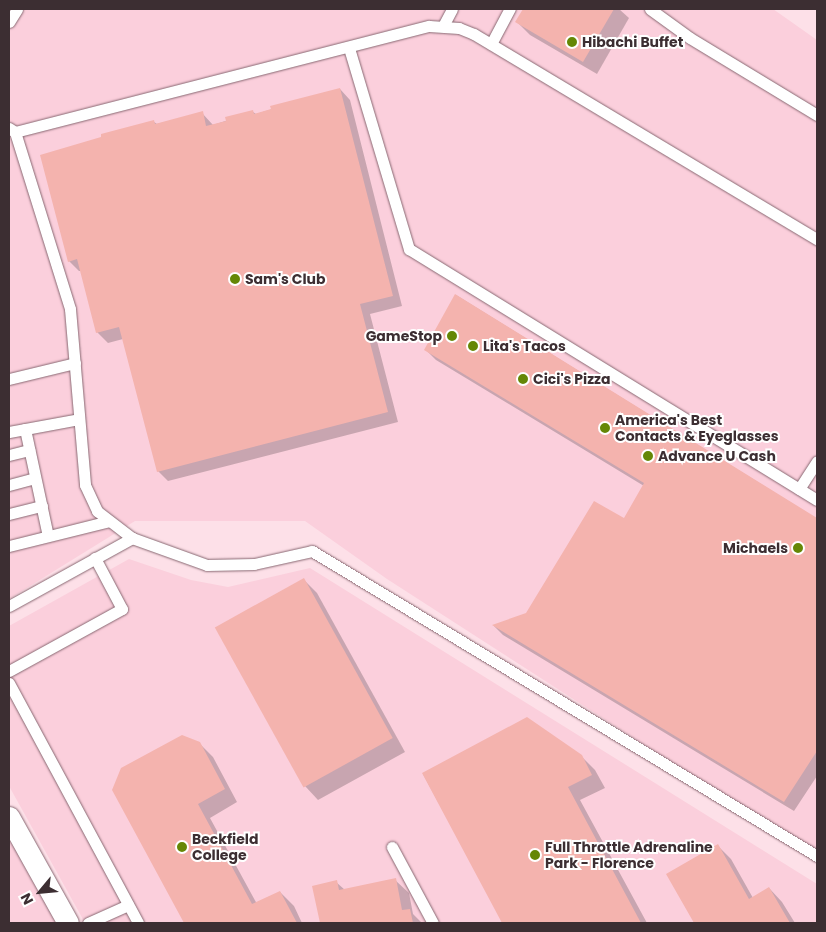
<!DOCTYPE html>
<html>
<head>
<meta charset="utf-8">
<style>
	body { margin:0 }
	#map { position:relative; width:826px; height:932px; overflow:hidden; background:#fde0e8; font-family:Poppins,sans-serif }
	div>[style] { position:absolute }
	.built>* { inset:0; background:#fbcfdc }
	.shadow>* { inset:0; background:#0003 }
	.building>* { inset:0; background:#f4b3ae; transform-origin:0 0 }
	.roads { filter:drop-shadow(0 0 1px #886872) drop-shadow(0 0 1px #886872) }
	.lane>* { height:11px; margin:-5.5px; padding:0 5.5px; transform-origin:5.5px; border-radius:5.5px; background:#fff }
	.street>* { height:21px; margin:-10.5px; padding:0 10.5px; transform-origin:10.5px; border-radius:10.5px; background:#fff }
	.dots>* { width:14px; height:14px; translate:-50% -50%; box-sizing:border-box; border:2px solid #fff; border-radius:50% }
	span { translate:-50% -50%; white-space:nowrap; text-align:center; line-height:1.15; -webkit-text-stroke:4px #fff; paint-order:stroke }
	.poi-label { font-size:14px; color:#3c2e32; font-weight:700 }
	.left { translate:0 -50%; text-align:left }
	.right { translate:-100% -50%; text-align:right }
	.frame { position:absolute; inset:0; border:10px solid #3c2e32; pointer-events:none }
	.north { position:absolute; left:15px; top:867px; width:50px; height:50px; -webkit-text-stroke:4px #fff; paint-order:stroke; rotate:242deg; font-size:14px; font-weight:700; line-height:20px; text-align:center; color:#3c2e32 }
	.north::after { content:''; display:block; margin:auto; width:18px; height:22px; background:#3c2e32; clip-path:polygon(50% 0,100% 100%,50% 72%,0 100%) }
</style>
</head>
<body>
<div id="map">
	<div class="built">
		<i style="clip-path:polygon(9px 9px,773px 9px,817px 40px,817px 856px,387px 579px,305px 521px,135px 521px,9px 599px)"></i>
		<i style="clip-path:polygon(129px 559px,191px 580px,228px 587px,310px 568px,817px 884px,817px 923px,85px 923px,9px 786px,9px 626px)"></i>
		<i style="clip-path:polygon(9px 817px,68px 923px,9px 923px)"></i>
	</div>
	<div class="shadow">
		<i style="clip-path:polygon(524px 9px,619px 9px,629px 18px,597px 74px,530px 35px,517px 22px)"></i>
		<i style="clip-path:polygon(340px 89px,350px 100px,402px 306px,370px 314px,398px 422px,168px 481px,158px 471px,123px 339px,108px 343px,97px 332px,81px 271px,79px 271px,69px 261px,154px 122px,157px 124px,202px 113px,213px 125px,253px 112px,256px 114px)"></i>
		<i style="clip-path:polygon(456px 295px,817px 519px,817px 776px,794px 811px,503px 635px,494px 626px,527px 614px,624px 520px,644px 486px,436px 360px,426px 350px)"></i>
		<i style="clip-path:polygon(304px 580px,317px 593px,405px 752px,318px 800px,305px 786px)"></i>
		<i style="clip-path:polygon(199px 743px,213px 757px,237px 802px,210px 818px,257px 904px,280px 892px,294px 906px,302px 923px,186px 923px,114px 790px)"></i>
		<i style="clip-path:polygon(581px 756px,595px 770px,605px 788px,580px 800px,647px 923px,504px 923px,423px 774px)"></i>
		<i style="clip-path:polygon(718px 846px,731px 859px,753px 898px,769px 888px,782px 902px,795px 923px,695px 923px,668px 875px)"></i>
		<i style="clip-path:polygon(395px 880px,409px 893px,413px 914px,422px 923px,321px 923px,313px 887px,336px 882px,345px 890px)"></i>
	</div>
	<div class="building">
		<i style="clip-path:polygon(523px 9px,614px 9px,583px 62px,515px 22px)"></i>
		<i style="clip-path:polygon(340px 88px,393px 296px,360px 304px,388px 412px,157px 472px,119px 327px,96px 333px,77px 259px,68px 262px,40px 155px,101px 137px,101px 134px,154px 120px,155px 124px,203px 111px,206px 126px,226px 121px,225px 117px,253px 110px,254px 114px,271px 109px,270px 106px)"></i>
		<i style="clip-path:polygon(455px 294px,817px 518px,817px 751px,784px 802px,492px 625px,526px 613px,594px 501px,624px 518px,644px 483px,424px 350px)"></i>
		<i style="left:304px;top:578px;width:183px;height:102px;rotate:61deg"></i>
		<i style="clip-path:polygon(527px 717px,582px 755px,592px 775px,568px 787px,641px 923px,502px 923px,422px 773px)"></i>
		<i style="clip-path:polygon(182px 735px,200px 742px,225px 789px,198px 804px,252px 904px,280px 891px,297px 923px,184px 923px,112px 790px,121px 768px)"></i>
		<i style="clip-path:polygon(718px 844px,749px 899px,769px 887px,790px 923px,694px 923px,666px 874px)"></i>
		<i style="clip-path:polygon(396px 878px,402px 910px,410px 909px,413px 923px,320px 923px,312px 886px,337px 880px,339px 890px)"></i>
	</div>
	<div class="roads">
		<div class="lane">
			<i style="left:650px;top:9px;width:49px;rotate:35.9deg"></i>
			<i style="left:690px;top:38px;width:149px;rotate:31.2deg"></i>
			<i style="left:9px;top:22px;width:15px;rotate:-58deg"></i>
			<i style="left:443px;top:26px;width:19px;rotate:-62deg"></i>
			<i style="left:491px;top:44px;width:40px;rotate:-62deg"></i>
			<i style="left:349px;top:48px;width:210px;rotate:73.4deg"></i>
			<i style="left:409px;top:249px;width:479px;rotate:31.6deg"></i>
			<i style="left:9px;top:128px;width:7px;rotate:34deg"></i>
			<i style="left:15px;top:132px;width:185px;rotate:72.7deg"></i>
			<i style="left:70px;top:309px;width:177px;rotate:85.1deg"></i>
			<i style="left:85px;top:485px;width:29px;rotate:65deg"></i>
			<i style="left:97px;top:511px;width:44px;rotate:37.6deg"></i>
			<i style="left:132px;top:538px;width:80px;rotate:19.8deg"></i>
			<i style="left:207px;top:565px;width:47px;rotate:-1.2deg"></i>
			<i style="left:254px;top:564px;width:59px;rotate:-12.6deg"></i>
			<i style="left:312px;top:551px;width:590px;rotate:31.13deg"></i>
			<i style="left:15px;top:132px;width:427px;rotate:-14.4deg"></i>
			<i style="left:429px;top:26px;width:30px;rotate:4deg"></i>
			<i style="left:459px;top:28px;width:16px;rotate:22deg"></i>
			<i style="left:474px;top:34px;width:400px;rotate:30.9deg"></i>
			<i style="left:9px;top:379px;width:68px;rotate:-13.6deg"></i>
			<i style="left:25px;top:429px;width:109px;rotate:77.9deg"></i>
			<i style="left:9px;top:432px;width:71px;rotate:-10.5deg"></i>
			<i style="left:9px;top:455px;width:21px;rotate:-14deg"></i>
			<i style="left:9px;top:485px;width:27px;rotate:-15deg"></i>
			<i style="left:799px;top:489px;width:33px;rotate:-57deg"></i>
			<i style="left:9px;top:514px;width:34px;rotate:-14deg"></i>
			<i style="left:9px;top:546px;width:103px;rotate:-14deg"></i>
			<i style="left:9px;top:606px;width:141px;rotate:-28.9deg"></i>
			<i style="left:9px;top:671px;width:129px;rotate:-28.8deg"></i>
			<i style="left:122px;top:609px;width:58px;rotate:-117.9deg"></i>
			<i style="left:9px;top:683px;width:272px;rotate:61.7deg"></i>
			<i style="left:392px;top:847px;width:86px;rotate:61.7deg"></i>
			<i style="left:88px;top:923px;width:44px;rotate:-24.2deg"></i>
		</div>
		<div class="street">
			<i style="left:9px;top:817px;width:121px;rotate:60.9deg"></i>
		</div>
	</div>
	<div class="dots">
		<i style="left:572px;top:42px;background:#658706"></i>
		<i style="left:235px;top:279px;background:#658706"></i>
		<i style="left:452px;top:336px;background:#658706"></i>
		<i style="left:473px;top:346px;background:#658706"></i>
		<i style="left:523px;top:379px;background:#658706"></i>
		<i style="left:605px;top:428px;background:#658706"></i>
		<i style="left:648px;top:456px;background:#658706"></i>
		<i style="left:798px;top:548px;background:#658706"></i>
		<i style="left:182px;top:847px;background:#658706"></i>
		<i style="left:535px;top:855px;background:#658706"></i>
	</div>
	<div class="poi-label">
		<span class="left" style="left:582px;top:42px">Hibachi Buffet</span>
		<span class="left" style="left:245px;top:279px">Sam's Club</span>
		<span class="right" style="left:442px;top:336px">GameStop</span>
		<span class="left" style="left:483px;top:346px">Lita's Tacos</span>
		<span class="left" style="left:533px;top:379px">Cici's Pizza</span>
		<span class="left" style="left:615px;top:428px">America's Best<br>Contacts &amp; Eyeglasses</span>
		<span class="left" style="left:658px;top:456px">Advance U Cash</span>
		<span class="right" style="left:788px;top:548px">Michaels</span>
		<span class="left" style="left:192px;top:847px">Beckfield<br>College</span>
		<span class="left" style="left:545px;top:855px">Full Throttle Adrenaline<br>Park - Florence</span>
	</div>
	<div class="frame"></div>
	<div class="north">N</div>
</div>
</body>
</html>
